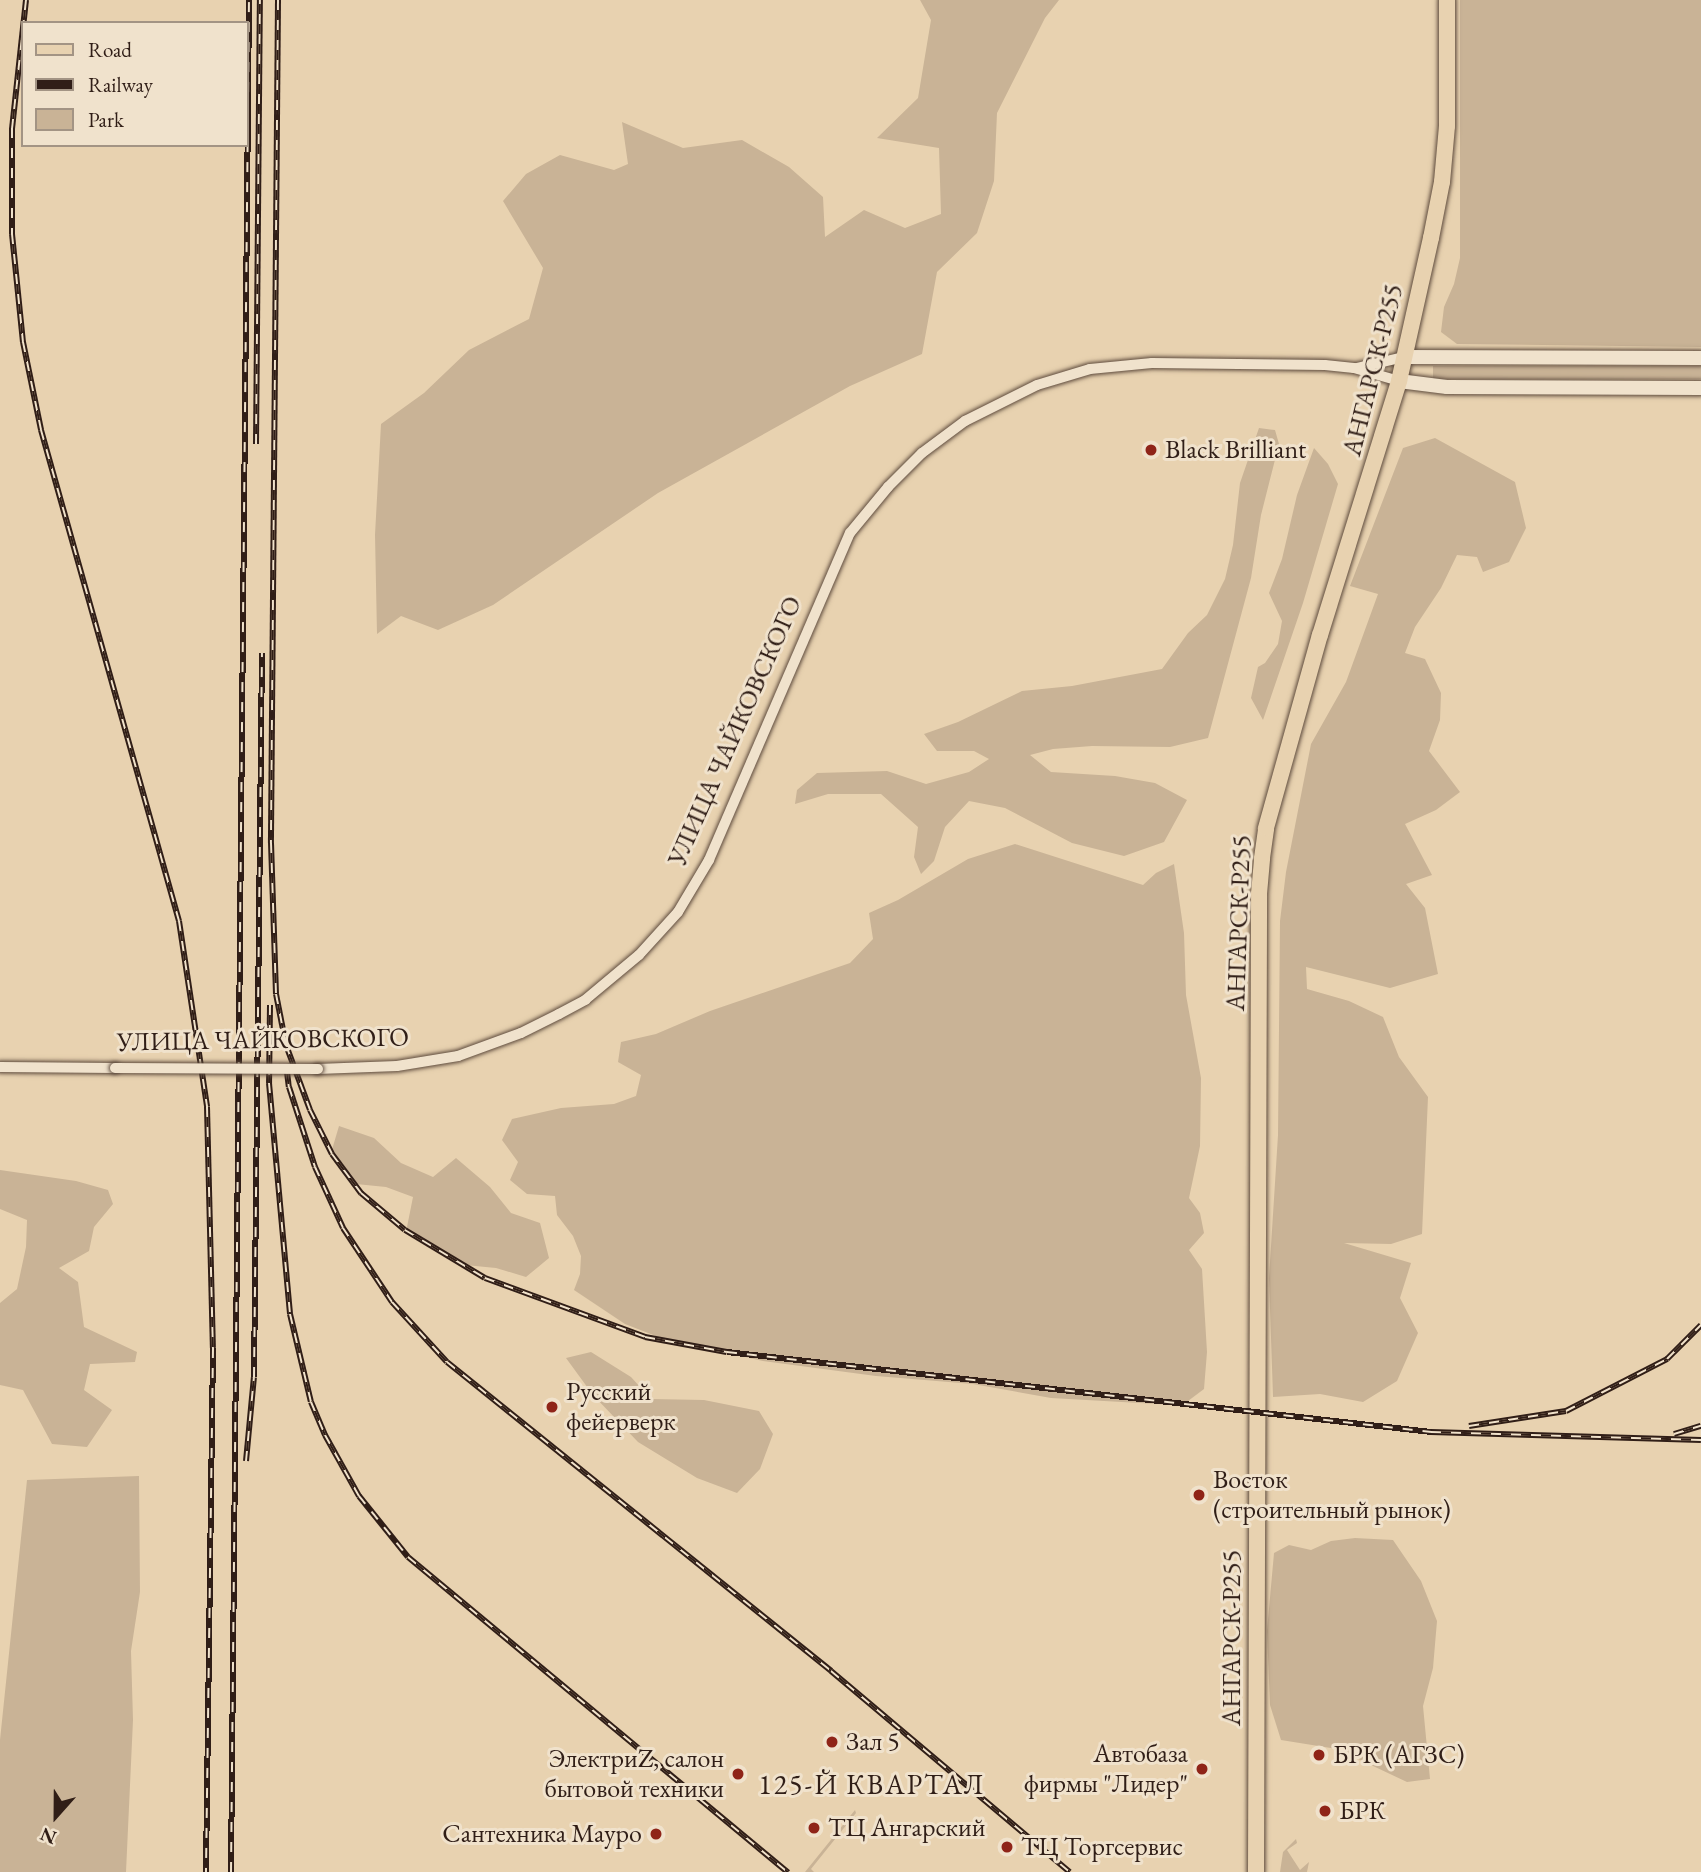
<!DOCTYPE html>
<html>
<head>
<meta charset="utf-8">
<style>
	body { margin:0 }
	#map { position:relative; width:1701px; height:1872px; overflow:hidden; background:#e8d2b0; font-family:"EB Garamond",serif }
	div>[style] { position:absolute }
	.green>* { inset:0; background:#c9b396; transform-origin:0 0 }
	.roads { filter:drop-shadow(0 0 2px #5e4b3d) drop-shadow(0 0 2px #5e4b3d) }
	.minor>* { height:10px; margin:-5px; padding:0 5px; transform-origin:5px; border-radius:5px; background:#f0e2cc }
	.secondary>* { height:14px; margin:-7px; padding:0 7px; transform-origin:7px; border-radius:7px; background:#f0e2cc }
	.primary>* { height:16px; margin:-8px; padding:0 8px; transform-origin:8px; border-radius:8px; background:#e8d2b0 }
	.rail>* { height:6px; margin-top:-3px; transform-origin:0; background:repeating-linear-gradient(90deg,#f0e2cc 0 10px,#301e17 0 20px); box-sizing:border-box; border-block:2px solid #301e17 }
	.bridges { filter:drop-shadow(0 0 2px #5e4b3d) drop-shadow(0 0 2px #5e4b3d) }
	.minor-bridge>* { height:10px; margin:-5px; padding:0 5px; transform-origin:5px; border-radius:5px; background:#f0e2cc }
	.dots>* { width:19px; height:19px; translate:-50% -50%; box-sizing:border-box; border:4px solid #f0e2cc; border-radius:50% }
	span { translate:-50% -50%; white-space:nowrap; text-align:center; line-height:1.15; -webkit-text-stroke:6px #f0e2cc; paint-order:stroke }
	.street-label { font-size:26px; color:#301e17 }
	.poi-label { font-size:26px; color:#301e17 }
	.left { translate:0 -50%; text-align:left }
	.right { translate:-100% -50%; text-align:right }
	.neighbourhood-label { font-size:28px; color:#301e17; letter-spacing:2px }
	.legend { position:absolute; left:21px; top:21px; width:228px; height:126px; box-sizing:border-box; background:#f0e2cc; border:2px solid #a39484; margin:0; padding:9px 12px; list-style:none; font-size:21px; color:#301e17 }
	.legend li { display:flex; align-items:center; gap:14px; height:35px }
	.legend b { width:35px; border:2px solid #a39484 }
	.north { position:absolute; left:21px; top:1781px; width:70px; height:70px; -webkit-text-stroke:5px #f0e2cc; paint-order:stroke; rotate:201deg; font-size:19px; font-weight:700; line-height:28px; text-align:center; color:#301e17 }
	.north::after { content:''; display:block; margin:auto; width:24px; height:32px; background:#301e17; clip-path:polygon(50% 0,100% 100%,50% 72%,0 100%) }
</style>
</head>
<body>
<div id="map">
	<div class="green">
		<i style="clip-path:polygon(920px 0,1059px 0,1045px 18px,997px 113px,994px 181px,977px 233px,937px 272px,922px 354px,850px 386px,658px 493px,493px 605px,438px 630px,401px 616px,377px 634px,375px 535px,381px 424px,424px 393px,469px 350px,529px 319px,543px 268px,503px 201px,526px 174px,560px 155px,614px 170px,628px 164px,622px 122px,683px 148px,742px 140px,789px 167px,823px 197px,825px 237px,864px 210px,905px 228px,941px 214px,939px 148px,877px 138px,918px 98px,931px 20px)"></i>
		<i style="clip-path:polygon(1460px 0,1701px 0,1701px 347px,1457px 344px,1441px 332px,1444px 307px,1454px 284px,1460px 258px)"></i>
		<i style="left:1433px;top:366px;width:268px;height:13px"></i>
		<i style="clip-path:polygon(1259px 428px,1275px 430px,1279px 444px,1261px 515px,1251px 578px,1208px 738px,1170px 747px,1092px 746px,1053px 749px,1030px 755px,1051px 772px,1115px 776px,1155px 783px,1187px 800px,1164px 842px,1124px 856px,1072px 843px,1005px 808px,969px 801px,945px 827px,934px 861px,921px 874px,914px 857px,918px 827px,881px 794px,828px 794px,795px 804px,797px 790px,817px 773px,887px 771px,926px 784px,969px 772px,989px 759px,974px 751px,937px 751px,924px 734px,958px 722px,1022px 691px,1072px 686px,1162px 669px,1188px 633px,1207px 615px,1225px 579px,1233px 545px,1240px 483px)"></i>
		<i style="clip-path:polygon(1435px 438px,1515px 482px,1526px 528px,1509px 562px,1483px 572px,1477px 557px,1457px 555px,1441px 588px,1415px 627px,1405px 653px,1425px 659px,1441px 693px,1440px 720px,1429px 751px,1460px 792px,1436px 810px,1405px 824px,1432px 875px,1406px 884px,1425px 908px,1438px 974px,1390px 988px,1306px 967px,1307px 989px,1349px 1001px,1383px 1017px,1399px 1057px,1428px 1097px,1422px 1234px,1391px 1244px,1344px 1243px,1411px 1263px,1400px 1298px,1418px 1333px,1397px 1381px,1363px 1402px,1320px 1394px,1273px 1397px,1269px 1278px,1278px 1135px,1280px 921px,1286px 872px,1311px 744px,1346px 682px,1378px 594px,1350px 586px,1403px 448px)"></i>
		<i style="clip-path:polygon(1314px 448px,1328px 464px,1338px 484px,1303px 603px,1263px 720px,1251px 698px,1258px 667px,1265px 663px,1278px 644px,1282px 621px,1269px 593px,1282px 559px,1297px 495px)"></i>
		<i style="clip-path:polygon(1015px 844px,1143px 885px,1156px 873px,1174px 864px,1184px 933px,1186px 995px,1201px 1078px,1200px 1146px,1189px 1198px,1200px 1213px,1204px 1233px,1189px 1250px,1202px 1269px,1207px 1352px,1204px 1389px,1188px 1401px,1175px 1405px,1051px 1398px,973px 1384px,876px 1376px,763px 1361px,661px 1338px,625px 1324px,574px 1290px,580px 1274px,581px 1256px,573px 1236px,557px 1215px,555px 1196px,527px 1194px,510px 1180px,518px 1162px,502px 1140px,512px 1119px,561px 1108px,614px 1104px,636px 1096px,641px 1075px,618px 1062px,621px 1042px,656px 1034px,710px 1011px,850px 963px,873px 939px,869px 913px,898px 900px,968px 859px)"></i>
		<i style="clip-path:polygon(339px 1126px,374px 1138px,401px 1163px,433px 1177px,456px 1158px,490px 1187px,511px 1213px,540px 1223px,549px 1258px,526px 1277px,496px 1268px,465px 1265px,406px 1232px,413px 1197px,386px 1187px,356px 1184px,331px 1153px)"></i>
		<i style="clip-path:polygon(0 1170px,76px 1181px,108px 1190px,113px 1204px,94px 1227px,89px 1251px,59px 1268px,78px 1282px,84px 1327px,137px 1352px,135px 1362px,90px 1364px,84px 1390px,112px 1410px,87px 1447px,52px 1444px,23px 1390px,0 1385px,0 1303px,17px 1289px,26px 1247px,27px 1220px,0 1209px)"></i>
		<i style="clip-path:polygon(591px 1352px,631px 1377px,651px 1399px,704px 1400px,759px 1411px,773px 1434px,760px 1469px,737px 1493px,697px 1478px,638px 1442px,593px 1395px,566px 1358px)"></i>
		<i style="clip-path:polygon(139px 1476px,140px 1592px,131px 1651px,133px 1720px,126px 1872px,0 1872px,0 1740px,27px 1480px)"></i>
		<i style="clip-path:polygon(1355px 1538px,1393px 1540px,1421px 1581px,1437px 1621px,1433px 1668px,1423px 1706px,1430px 1779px,1407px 1782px,1337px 1749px,1281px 1740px,1270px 1705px,1267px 1631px,1274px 1553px,1289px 1545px,1311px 1550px,1331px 1541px)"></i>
		<i style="clip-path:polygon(855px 1810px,856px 1813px,811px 1869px,814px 1872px,805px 1872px)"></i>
		<i style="clip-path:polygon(1296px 1839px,1297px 1843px,1287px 1850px,1300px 1870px,1309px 1862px,1307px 1872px,1280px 1872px,1283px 1852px)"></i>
	</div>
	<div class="roads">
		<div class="minor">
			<i style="left:1357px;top:368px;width:48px;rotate:-13.2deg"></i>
			<i style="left:0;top:1067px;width:115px;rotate:0.5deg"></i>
			<i style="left:318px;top:1069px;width:79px;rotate:-2.2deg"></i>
			<i style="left:397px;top:1066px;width:62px;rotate:-9.3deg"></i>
			<i style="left:458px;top:1056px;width:67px;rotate:-20.1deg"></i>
			<i style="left:521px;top:1033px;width:42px;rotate:-26.6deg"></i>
			<i style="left:559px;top:1014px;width:30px;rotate:-28deg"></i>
			<i style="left:585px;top:1000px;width:70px;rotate:-39.8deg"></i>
			<i style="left:639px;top:955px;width:58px;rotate:-47.8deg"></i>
			<i style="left:678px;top:912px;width:61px;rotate:-59.2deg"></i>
			<i style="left:709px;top:860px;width:356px;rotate:-66.7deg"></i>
			<i style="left:850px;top:533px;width:60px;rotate:-50.4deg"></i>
			<i style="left:888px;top:487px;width:48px;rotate:-45deg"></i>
			<i style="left:922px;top:453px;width:54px;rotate:-36.7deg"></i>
			<i style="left:965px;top:421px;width:80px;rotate:-26.6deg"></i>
			<i style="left:1037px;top:385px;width:55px;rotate:-16.8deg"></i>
			<i style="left:1090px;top:369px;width:62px;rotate:-5.5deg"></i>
			<i style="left:1152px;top:363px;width:173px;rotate:0.7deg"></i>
			<i style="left:1325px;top:365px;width:29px;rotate:6deg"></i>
			<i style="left:1354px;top:368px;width:47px;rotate:16.1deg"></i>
		</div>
		<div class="secondary">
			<i style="left:1404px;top:357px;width:297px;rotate:0.2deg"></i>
			<i style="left:1399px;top:381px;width:48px;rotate:7.1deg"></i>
			<i style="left:1447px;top:387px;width:254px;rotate:0.2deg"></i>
		</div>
		<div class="primary">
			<i style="left:1256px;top:1872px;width:978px;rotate:-89.82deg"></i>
			<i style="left:1259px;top:894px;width:36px;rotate:-85deg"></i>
			<i style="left:1262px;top:858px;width:30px;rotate:-82deg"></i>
			<i style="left:1266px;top:828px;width:200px;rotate:-74.4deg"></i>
			<i style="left:1320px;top:635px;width:266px;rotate:-72.7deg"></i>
			<i style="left:1399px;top:381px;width:147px;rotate:-77.4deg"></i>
			<i style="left:1431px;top:238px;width:57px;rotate:-78.9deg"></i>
			<i style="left:1442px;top:182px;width:56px;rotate:-84.9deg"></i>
			<i style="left:1447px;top:126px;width:126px;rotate:-90deg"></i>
		</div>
	</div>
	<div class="rail">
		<i style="left:26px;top:0;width:129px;rotate:96.2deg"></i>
		<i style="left:12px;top:128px;width:106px;rotate:90deg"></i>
		<i style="left:12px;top:234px;width:109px;rotate:84.2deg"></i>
		<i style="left:23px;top:342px;width:90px;rotate:78.4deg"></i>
		<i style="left:41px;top:430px;width:510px;rotate:74.3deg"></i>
		<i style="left:179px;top:921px;width:188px;rotate:81.4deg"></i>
		<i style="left:207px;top:1107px;width:241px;rotate:88.6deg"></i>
		<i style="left:213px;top:1348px;width:524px;rotate:90.77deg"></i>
		<i style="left:278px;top:0;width:843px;rotate:90.48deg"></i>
		<i style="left:271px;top:843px;width:151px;rotate:88.1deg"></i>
		<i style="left:276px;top:994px;width:52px;rotate:78.9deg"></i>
		<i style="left:286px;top:1045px;width:69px;rotate:69.7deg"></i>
		<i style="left:310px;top:1110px;width:49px;rotate:63.4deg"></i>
		<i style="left:332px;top:1154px;width:49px;rotate:53.4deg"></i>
		<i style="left:361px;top:1193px;width:57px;rotate:40.1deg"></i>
		<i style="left:405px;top:1230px;width:93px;rotate:31deg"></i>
		<i style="left:485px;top:1278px;width:171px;rotate:20.2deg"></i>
		<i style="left:645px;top:1337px;width:83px;rotate:10.4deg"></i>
		<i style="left:727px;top:1352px;width:709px;rotate:6.48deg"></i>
		<i style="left:1431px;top:1432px;width:270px;rotate:1.7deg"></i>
		<i style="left:256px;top:444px;width:444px;rotate:-89.5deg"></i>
		<i style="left:270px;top:1005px;width:78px;rotate:90.7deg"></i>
		<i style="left:269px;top:1083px;width:232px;rotate:84.8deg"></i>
		<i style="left:290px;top:1314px;width:90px;rotate:76.6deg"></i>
		<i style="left:311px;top:1402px;width:36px;rotate:67deg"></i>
		<i style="left:325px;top:1435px;width:70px;rotate:60.9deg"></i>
		<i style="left:359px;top:1496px;width:78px;rotate:51.2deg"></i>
		<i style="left:408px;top:1557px;width:494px;rotate:39.7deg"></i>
		<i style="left:286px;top:1064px;width:23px;rotate:83deg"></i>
		<i style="left:289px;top:1087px;width:84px;rotate:72deg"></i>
		<i style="left:315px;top:1167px;width:67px;rotate:65.3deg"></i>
		<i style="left:343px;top:1228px;width:89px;rotate:56.5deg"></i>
		<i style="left:392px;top:1302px;width:81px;rotate:47.5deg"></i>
		<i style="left:447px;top:1362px;width:493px;rotate:38.8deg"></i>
		<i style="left:831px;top:1671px;width:312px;rotate:40.1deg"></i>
		<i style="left:1469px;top:1426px;width:98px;rotate:-8.8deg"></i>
		<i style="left:1566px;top:1411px;width:114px;rotate:-27.2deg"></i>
		<i style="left:1667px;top:1359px;width:48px;rotate:-45deg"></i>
		<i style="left:1674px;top:1434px;width:28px;rotate:-17deg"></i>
		<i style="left:246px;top:1461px;width:84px;rotate:-84.6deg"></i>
		<i style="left:254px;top:1377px;width:724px;rotate:-89.37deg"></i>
		<i style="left:231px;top:1872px;width:1872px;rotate:-89.45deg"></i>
	</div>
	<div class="bridges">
		<div class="minor-bridge">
			<i style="left:115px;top:1068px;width:203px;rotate:0.3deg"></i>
		</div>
	</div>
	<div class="dots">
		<i style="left:1151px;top:450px;background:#8f2418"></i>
		<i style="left:552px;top:1407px;background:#8f2418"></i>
		<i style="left:1199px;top:1495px;background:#8f2418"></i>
		<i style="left:832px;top:1742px;background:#8f2418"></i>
		<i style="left:1319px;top:1755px;background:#8f2418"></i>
		<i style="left:1202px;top:1769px;background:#8f2418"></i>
		<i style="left:738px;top:1774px;background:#8f2418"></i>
		<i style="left:1325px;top:1811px;background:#8f2418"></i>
		<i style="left:814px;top:1828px;background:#8f2418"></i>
		<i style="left:656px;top:1834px;background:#8f2418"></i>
		<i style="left:1007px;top:1847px;background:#8f2418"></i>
	</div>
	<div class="street-label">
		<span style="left:1373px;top:370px;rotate:-76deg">АНГАРСК-Р255</span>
		<span style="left:735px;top:731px;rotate:-66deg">УЛИЦА ЧАЙКОВСКОГО</span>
		<span style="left:1239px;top:923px;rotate:-88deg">АНГАРСК-Р255</span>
		<span style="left:263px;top:1040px;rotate:-1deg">УЛИЦА ЧАЙКОВСКОГО</span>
		<span style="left:1232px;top:1638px;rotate:-90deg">АНГАРСК-Р255</span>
	</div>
	<div class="poi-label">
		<span class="left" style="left:1165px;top:450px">Black Brilliant</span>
		<span class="left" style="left:566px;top:1407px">Русский<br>фейерверк</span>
		<span class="left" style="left:1213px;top:1495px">Восток<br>(строительный рынок)</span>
		<span class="left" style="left:846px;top:1742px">Зал 5</span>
		<span class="right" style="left:1188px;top:1769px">Автобаза<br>фирмы "Лидер"</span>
		<span class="left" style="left:1333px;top:1755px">БРК (АГЗС)</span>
		<span class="right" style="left:724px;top:1774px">ЭлектриZ, салон<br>бытовой техники</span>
		<span class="left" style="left:1339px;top:1811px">БРК</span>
		<span class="left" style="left:828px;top:1828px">ТЦ Ангарский</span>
		<span class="right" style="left:642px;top:1834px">Сантехника Мауро</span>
		<span class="left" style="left:1021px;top:1847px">ТЦ Торгсервис</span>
	</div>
	<div class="neighbourhood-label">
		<span style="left:872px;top:1784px">125-Й КВАРТАЛ</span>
	</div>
	<ul class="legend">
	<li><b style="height:9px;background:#e8d2b0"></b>Road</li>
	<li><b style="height:9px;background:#301e17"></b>Railway</li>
	<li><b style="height:19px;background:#c9b396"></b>Park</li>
	</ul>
	<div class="north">N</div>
</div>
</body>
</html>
